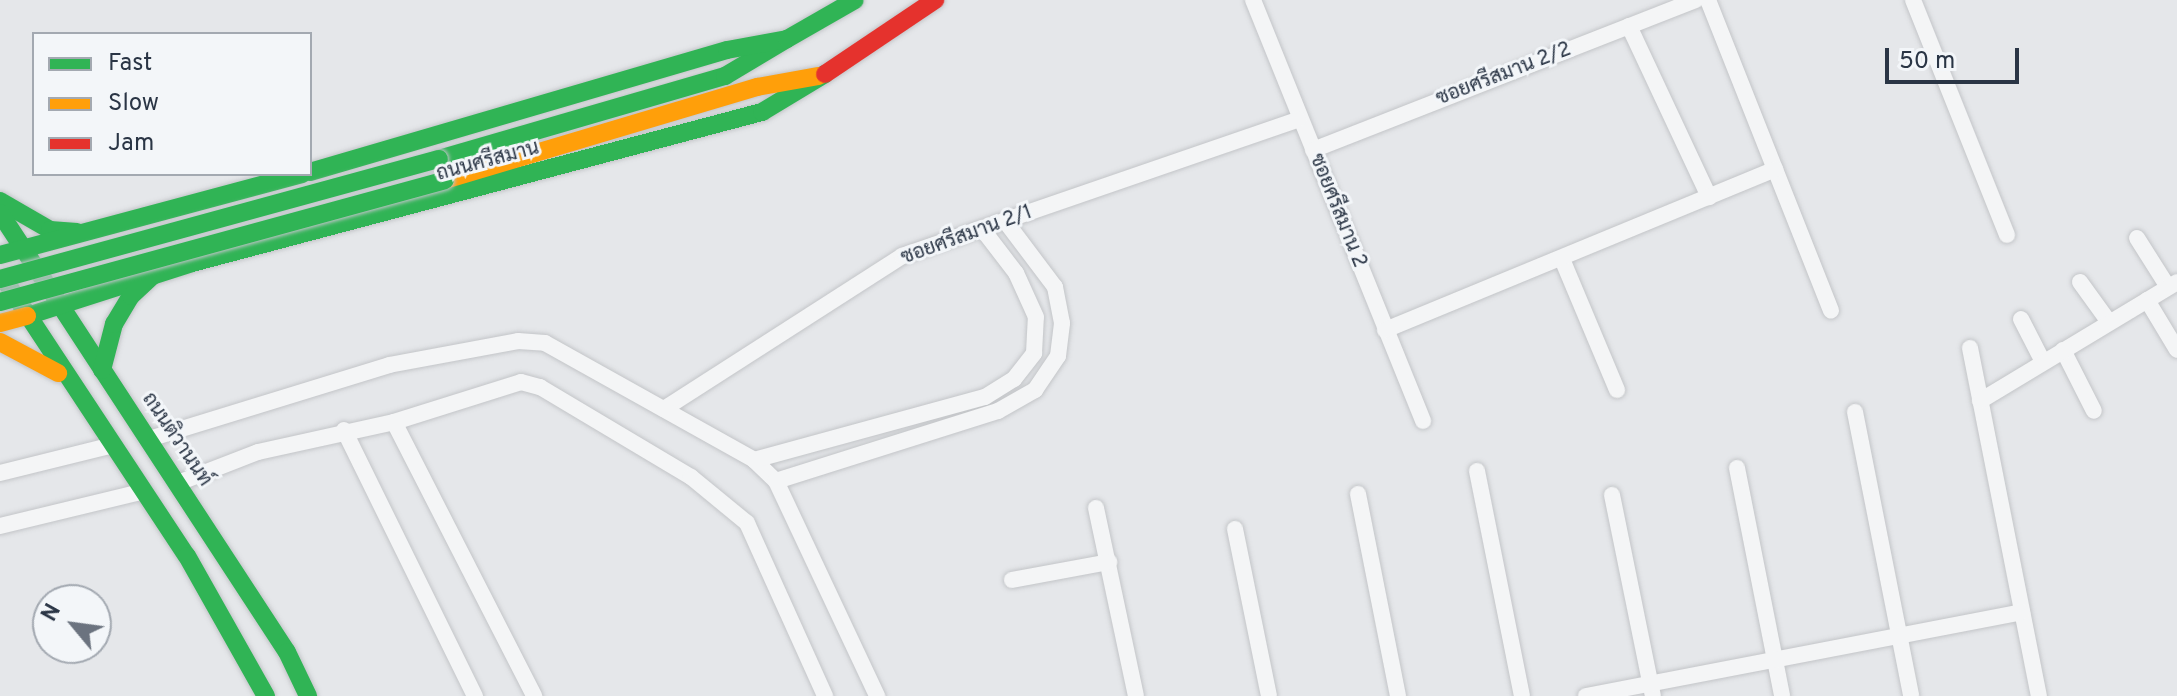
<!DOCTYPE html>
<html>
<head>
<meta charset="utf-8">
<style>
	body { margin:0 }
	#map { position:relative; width:2177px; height:696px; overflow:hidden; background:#e5e7ea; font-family:Overpass,Sarabun,sans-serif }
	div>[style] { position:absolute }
	.roads { filter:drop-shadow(0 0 2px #c3c5c8) drop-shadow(0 0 2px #c3c5c8) }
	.street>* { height:16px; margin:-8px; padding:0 8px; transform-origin:8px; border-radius:8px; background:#f4f5f6 }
	.fast>* { height:18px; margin:-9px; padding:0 9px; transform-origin:9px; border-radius:9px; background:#30b455 }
	.slow>* { height:18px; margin:-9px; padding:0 9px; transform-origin:9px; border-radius:9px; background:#ff9f0a }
	.jam>* { height:18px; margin:-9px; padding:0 9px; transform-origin:9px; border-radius:9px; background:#e5322d }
	.bridges { filter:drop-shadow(0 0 2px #c0c4c8) drop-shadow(0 0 2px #c0c4c8) }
	.fast-bridge>* { height:18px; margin:-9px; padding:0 9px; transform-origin:9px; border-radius:9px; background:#30b455 }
	span { translate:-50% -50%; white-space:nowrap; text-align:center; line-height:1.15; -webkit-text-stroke:6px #f3f6f9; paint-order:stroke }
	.street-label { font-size:20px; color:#2a3545 }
	.legend { position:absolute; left:32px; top:32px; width:280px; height:144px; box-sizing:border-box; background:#f3f6f9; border:2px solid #a3a9b1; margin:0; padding:10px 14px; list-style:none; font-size:24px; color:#2a3545 }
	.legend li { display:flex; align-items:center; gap:16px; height:40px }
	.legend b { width:40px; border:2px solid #a3a9b1 }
	.north { position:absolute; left:32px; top:584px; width:80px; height:80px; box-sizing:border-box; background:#f3f6f9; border:2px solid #a3a9b1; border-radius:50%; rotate:299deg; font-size:22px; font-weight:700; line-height:32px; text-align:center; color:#2a3545 }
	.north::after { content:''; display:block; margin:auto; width:28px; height:36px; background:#6b737f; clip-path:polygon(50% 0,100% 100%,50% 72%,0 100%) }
	.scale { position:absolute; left:1885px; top:48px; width:134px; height:36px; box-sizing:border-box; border:4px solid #2a3545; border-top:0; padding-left:10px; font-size:24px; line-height:28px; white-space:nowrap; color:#2a3545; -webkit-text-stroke:6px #f3f6f9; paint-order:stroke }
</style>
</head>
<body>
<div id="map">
	<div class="roads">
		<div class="street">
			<i style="left:1253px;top:0;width:454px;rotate:68deg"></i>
			<i style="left:1708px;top:0;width:334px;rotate:68.4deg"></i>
			<i style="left:1913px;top:0;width:253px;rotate:68.2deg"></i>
			<i style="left:1629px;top:26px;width:189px;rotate:64.9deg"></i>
			<i style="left:1313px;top:150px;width:411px;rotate:-21.4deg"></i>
			<i style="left:2137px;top:238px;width:58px;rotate:57.7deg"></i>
			<i style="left:1562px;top:259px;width:142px;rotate:67.2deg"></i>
			<i style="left:2080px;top:282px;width:49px;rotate:54.1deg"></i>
			<i style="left:2147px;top:300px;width:58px;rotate:59deg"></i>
			<i style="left:2021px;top:319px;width:48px;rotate:62.9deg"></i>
			<i style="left:1385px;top:330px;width:422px;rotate:-22.4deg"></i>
			<i style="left:1970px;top:348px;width:355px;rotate:78.8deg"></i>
			<i style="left:2063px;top:350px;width:68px;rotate:63.1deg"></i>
			<i style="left:1980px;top:401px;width:230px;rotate:-31.1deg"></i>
			<i style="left:664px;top:409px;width:283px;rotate:-32.7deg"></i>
			<i style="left:902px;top:256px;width:419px;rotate:-19deg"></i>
			<i style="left:1855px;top:412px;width:289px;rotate:78.8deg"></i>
			<i style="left:394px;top:422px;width:308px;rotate:62.9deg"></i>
			<i style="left:344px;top:430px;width:297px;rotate:63.8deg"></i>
			<i style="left:149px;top:439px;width:251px;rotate:-17.1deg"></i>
			<i style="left:389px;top:365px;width:131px;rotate:-10.5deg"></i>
			<i style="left:518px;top:341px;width:27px;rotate:4deg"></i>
			<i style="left:545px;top:343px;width:240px;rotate:29.2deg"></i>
			<i style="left:754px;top:460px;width:30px;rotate:44deg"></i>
			<i style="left:776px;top:481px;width:238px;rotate:64.8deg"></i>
			<i style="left:754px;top:460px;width:239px;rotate:-15.3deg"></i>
			<i style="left:985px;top:397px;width:34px;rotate:-32deg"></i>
			<i style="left:1014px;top:379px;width:33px;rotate:-52deg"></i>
			<i style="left:1034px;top:353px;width:36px;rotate:-87deg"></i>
			<i style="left:1036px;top:317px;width:48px;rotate:-114.4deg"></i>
			<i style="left:1016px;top:273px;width:54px;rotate:-127.5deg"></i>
			<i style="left:1737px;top:468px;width:232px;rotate:78.8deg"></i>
			<i style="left:1477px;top:471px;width:229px;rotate:78.7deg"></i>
			<i style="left:0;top:473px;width:116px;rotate:-13.9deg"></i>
			<i style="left:776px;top:481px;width:233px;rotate:-17.5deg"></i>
			<i style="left:998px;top:411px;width:43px;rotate:-29.6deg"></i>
			<i style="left:1035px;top:390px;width:41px;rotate:-55.9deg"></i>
			<i style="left:1058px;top:356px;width:33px;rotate:-83deg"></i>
			<i style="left:1062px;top:323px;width:37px;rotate:-101deg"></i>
			<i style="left:1055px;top:287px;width:81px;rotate:-127deg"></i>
			<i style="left:178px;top:483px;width:86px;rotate:-21.2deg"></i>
			<i style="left:258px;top:452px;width:139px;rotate:-12.4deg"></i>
			<i style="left:394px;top:422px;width:133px;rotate:-17.5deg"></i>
			<i style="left:521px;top:382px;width:20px;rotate:15deg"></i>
			<i style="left:540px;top:387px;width:176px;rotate:30.8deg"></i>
			<i style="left:691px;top:477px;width:72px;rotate:39.4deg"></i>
			<i style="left:747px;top:523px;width:190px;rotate:65.7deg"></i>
			<i style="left:1358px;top:494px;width:206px;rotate:78.8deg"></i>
			<i style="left:1612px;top:495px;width:205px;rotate:78.5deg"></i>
			<i style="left:1096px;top:508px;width:192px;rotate:78deg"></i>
			<i style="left:0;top:526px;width:149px;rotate:-13.6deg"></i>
			<i style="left:1235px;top:529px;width:170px;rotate:78.5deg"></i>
			<i style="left:1012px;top:580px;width:99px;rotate:-10.5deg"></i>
			<i style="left:1586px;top:696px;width:444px;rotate:-10.9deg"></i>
		</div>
		<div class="fast">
			<i style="left:439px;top:159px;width:298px;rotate:-16.2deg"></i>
			<i style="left:725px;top:76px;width:72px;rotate:-30.8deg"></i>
			<i style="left:310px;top:172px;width:434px;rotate:-16.3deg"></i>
			<i style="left:727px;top:50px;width:61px;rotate:-10.4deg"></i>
			<i style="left:787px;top:39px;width:78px;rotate:-29.8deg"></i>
			<i style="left:0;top:201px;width:58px;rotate:30.1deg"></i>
			<i style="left:50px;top:230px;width:27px;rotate:4deg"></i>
			<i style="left:0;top:213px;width:524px;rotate:56.83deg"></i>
			<i style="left:287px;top:652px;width:49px;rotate:64.5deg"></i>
			<i style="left:0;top:255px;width:313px;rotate:-15deg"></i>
			<i style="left:6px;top:282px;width:328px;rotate:56.6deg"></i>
			<i style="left:187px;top:556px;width:161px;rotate:60.6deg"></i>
			<i style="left:27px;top:316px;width:173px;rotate:-17.8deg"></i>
			<i style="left:192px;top:263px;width:590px;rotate:-14.84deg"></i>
			<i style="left:762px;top:112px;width:74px;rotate:-31.1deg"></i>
			<i style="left:102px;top:370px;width:48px;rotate:-75.4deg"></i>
			<i style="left:114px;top:324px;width:33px;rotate:-59deg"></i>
			<i style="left:131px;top:296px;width:33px;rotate:-43deg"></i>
		</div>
		<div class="slow">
			<i style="left:445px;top:180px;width:326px;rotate:-16.6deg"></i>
			<i style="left:757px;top:87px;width:63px;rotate:-10.1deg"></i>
			<i style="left:0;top:323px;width:28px;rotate:-15deg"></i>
			<i style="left:0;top:342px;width:66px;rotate:28.1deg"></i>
		</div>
		<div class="jam">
			<i style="left:825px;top:74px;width:133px;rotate:-33.9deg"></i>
		</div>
	</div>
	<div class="bridges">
		<div class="fast-bridge">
			<i style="left:0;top:279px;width:455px;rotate:-15.3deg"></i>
			<i style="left:0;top:302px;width:461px;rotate:-15.3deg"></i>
		</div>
	</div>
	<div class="street-label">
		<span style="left:1504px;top:75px;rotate:-21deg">ซอยศรีสมาน 2/2</span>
		<span style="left:488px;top:162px;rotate:-15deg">ถนนศรีสมาน</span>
		<span style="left:1337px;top:211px;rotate:68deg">ซอยศรีสมาน 2</span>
		<span style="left:967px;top:236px;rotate:-20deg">ซอยศรีสมาน 2/1</span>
		<span style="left:176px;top:440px;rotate:56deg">ถนนติวานนท์</span>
	</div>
	<ul class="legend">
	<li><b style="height:10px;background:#30b455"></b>Fast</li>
	<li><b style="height:10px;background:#ff9f0a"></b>Slow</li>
	<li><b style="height:10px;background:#e5322d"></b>Jam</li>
	</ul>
	<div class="north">N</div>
	<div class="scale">50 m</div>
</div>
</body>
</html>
